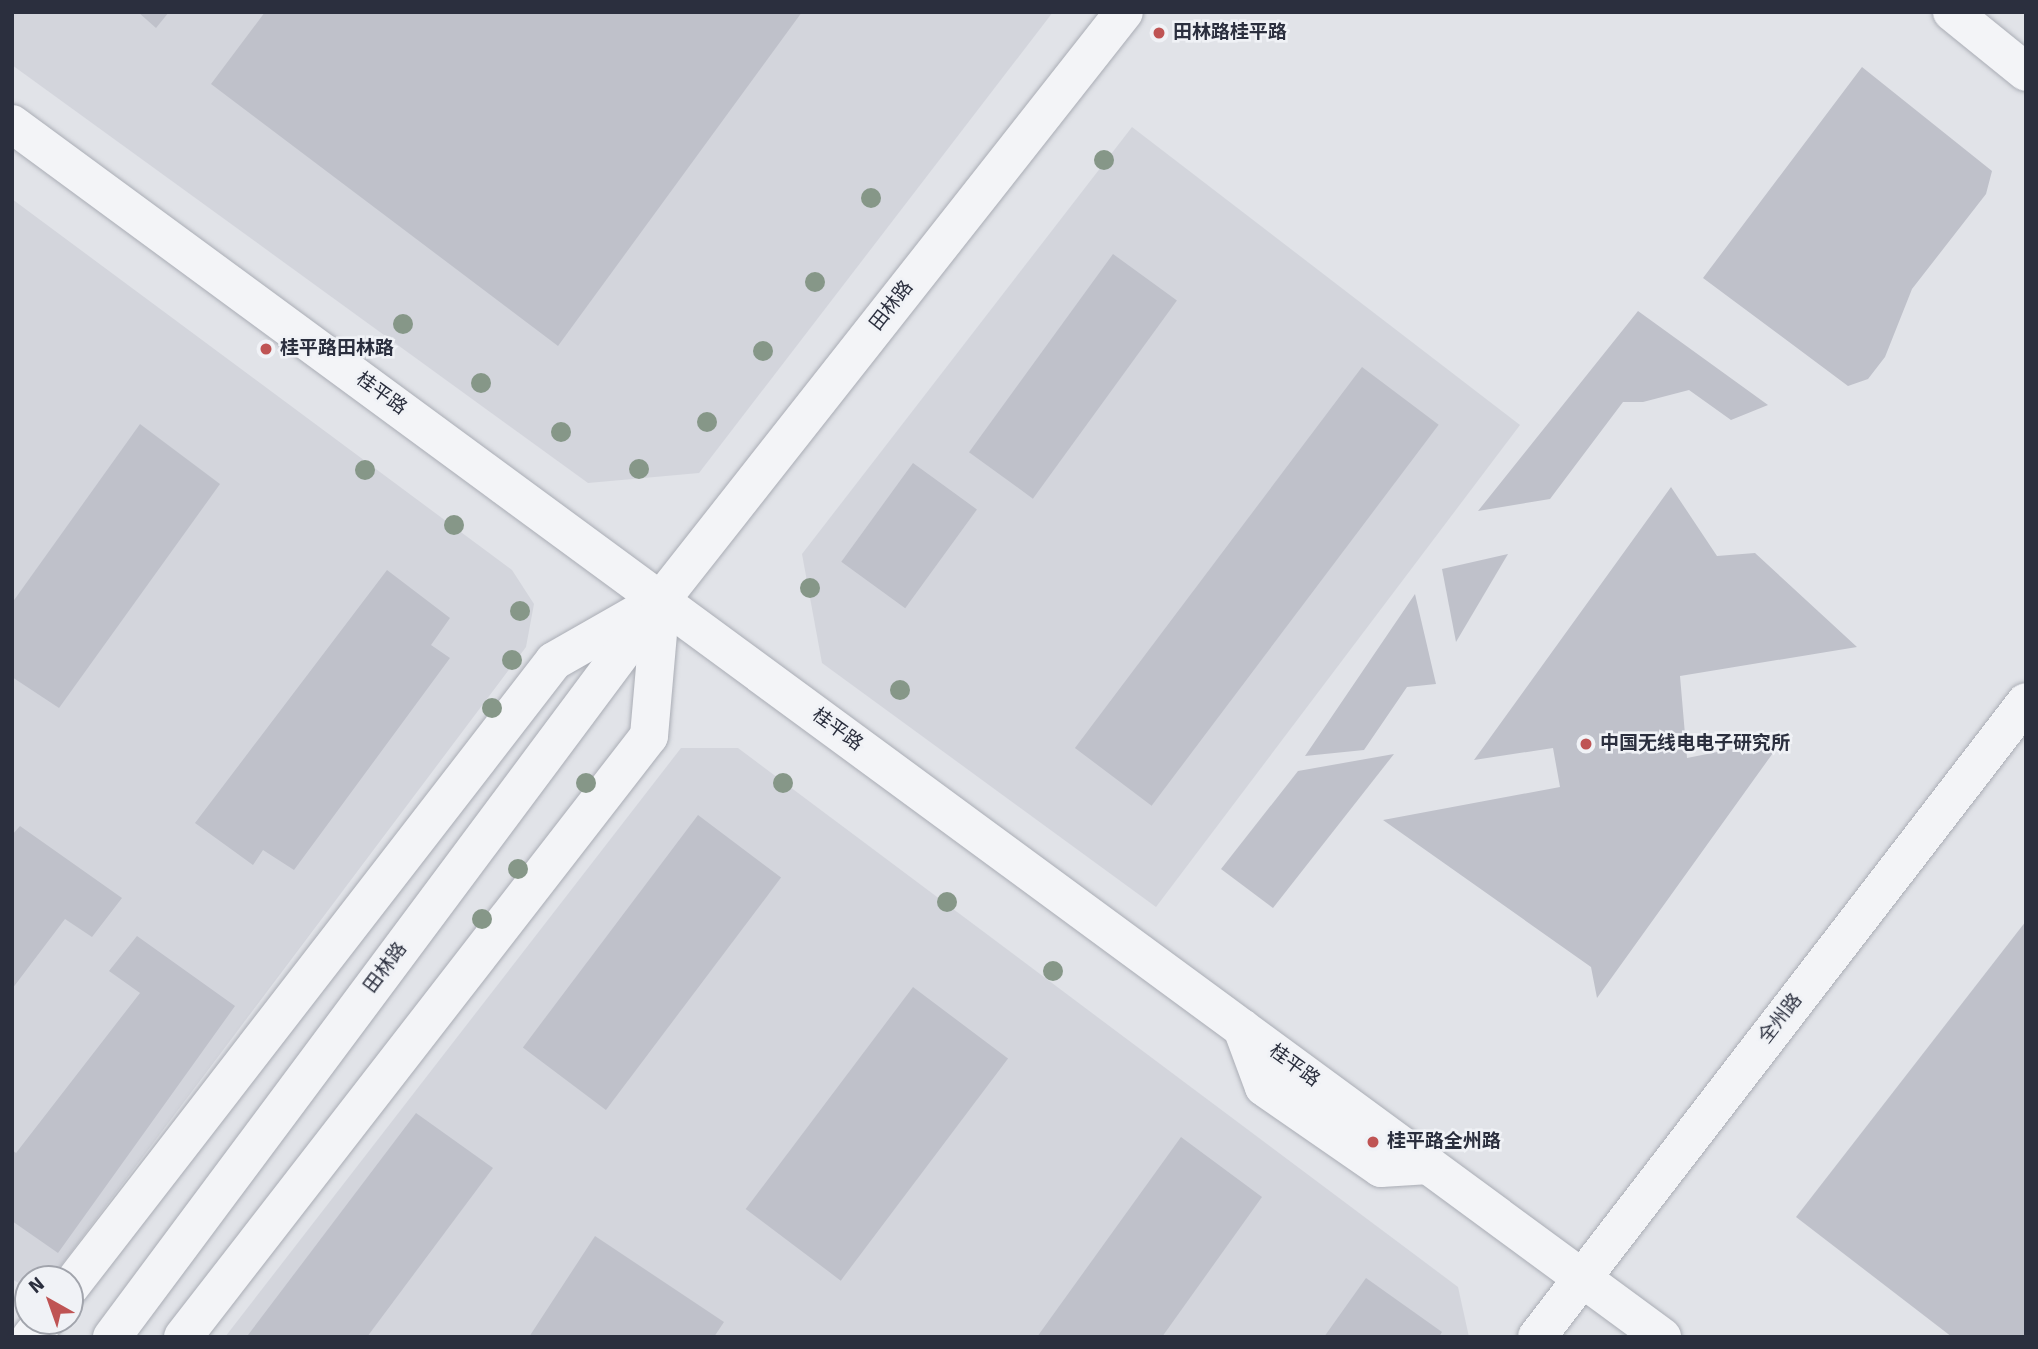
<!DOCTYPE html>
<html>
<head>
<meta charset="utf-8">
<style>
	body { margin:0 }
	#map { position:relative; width:2038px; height:1349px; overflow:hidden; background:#e1e3e8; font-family:Signika,"Noto Sans SC",sans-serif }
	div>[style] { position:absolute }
	.built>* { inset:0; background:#d3d5dc }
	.building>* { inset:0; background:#bfc1ca; transform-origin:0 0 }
	.roads { filter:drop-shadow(0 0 2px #aaadb5) drop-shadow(0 0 2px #aaadb5) }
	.minor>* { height:38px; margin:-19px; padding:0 19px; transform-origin:19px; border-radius:19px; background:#f3f4f7 }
	.trees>* { width:20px; height:20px; margin:-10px; border-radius:50%; background:#869788 }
	.dots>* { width:19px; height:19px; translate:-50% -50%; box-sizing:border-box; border:4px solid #f0f2f6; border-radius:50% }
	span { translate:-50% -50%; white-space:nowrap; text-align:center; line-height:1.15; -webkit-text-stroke:5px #f0f2f6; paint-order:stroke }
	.poi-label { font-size:19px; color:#2b2f3e; font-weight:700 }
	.left { translate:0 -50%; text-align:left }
	.street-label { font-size:19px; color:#2b2f3e }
	.frame { position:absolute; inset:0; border:14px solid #2b2f3e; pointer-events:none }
	.north { position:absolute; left:14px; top:1265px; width:70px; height:70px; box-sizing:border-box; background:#f0f2f6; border:2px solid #a1a4ac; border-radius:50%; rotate:320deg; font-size:19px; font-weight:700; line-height:28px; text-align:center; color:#2b2f3e }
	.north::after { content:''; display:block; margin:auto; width:24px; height:32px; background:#bf5454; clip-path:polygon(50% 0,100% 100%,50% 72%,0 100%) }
</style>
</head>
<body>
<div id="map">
	<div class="built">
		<i style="clip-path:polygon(12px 12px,1053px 12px,699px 473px,588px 483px,12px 65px)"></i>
		<i style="clip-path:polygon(1132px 127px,1520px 425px,1156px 907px,822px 663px,802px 554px)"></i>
		<i style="clip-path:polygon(12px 199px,512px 570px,534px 604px,526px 647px,51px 1279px,28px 1279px,28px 1289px,12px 1279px)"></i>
		<i style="clip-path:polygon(681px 748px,738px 748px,1458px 1287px,1469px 1337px,225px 1337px)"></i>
	</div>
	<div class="building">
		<i style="clip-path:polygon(138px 12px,169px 12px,156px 28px)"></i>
		<i style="clip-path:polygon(265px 12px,802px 12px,558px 346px,211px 84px)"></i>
		<i style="clip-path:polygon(1862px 67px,1992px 171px,1986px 194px,1912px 289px,1885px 357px,1868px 379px,1848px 386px,1703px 278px)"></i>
		<i style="left:1113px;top:254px;width:79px;height:245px;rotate:36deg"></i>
		<i style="clip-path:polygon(1638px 311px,1768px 405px,1731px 420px,1689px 390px,1643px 402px,1623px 402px,1550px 499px,1478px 511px)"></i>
		<i style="left:1362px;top:367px;width:96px;height:477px;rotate:37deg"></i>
		<i style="clip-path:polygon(140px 424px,220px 484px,59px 708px,12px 677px,12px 603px)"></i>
		<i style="left:913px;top:463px;width:79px;height:122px;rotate:36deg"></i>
		<i style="clip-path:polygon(1671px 487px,1717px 556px,1755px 553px,1857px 647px,1680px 676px,1687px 758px,1783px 739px,1597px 998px,1591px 967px,1383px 820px,1560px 787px,1553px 748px,1474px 760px)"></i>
		<i style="clip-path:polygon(1508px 554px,1456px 642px,1442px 569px)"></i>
		<i style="clip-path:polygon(387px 570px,450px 618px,431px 645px,450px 658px,294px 870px,263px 850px,253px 865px,195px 823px)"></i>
		<i style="clip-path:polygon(1415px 594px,1436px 684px,1407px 687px,1364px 750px,1305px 756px)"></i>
		<i style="clip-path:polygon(1394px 754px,1273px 908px,1221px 869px,1298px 771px)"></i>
		<i style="left:698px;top:815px;width:104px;height:291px;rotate:37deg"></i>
		<i style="clip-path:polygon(20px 826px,122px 898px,92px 937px,65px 919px,12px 989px,12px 835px)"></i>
		<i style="clip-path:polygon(2026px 921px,2026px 1337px,1952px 1337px,1796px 1217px)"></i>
		<i style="clip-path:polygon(137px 936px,235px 1006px,58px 1253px,12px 1221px,12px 1150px,16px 1153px,140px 993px,109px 971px)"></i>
		<i style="left:913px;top:987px;width:119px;height:278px;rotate:37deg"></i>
		<i style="clip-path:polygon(416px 1113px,493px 1168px,367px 1337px,248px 1335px)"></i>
		<i style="clip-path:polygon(1181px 1137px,1262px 1197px,1162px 1337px,1037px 1337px)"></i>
		<i style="clip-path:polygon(595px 1236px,724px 1322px,714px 1337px,529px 1337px)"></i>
		<i style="clip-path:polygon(1366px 1278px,1442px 1332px,1439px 1337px,1324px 1337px)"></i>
	</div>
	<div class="roads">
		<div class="minor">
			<i style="left:1952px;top:12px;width:95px;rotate:39deg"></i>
			<i style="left:12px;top:124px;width:2048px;rotate:36.32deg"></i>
			<i style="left:1242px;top:1028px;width:63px;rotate:69.6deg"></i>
			<i style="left:1264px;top:1087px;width:142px;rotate:34.7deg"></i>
			<i style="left:1381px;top:1168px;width:48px;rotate:-3.6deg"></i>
			<i style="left:70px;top:1287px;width:791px;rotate:-52.29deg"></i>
			<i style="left:554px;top:661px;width:107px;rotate:-29.7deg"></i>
			<i style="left:31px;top:1337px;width:21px;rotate:-51deg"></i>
			<i style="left:112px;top:1337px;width:919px;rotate:-53.32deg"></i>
			<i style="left:661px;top:600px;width:748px;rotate:-51.78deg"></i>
			<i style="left:183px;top:1337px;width:760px;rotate:-52.21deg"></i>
			<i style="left:649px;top:736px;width:137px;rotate:-85deg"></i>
			<i style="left:1537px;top:1337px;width:801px;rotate:-52.4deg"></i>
		</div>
	</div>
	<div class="trees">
		<i style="left:1104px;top:160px"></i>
		<i style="left:871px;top:198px"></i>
		<i style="left:815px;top:282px"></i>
		<i style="left:403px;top:324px"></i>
		<i style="left:763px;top:351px"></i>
		<i style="left:481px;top:383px"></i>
		<i style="left:707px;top:422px"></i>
		<i style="left:561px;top:432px"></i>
		<i style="left:639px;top:469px"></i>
		<i style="left:365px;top:470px"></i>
		<i style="left:454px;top:525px"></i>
		<i style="left:810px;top:588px"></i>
		<i style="left:520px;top:611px"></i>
		<i style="left:512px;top:660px"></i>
		<i style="left:900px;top:690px"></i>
		<i style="left:492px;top:708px"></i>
		<i style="left:586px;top:783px"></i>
		<i style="left:783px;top:783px"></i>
		<i style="left:518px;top:869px"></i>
		<i style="left:947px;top:902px"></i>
		<i style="left:482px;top:919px"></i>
		<i style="left:1053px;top:971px"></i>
	</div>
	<div class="dots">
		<i style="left:1159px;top:33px;background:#bf5454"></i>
		<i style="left:266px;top:349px;background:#bf5454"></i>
		<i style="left:1586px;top:744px;background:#bf5454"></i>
		<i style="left:1373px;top:1142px;background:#bf5454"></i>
	</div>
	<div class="poi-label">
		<span class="left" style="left:1173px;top:33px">田林路桂平路</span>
		<span class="left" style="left:280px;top:349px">桂平路田林路</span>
		<span class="left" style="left:1600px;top:744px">中国无线电电子研究所</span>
		<span class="left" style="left:1387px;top:1142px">桂平路全州路</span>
	</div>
	<div class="street-label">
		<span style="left:892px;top:306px;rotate:-52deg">田林路</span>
		<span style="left:381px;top:394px;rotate:36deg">桂平路</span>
		<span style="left:837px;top:730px;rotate:36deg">桂平路</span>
		<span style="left:386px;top:968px;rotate:-53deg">田林路</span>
		<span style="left:1781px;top:1019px;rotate:-52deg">全州路</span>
		<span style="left:1294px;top:1066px;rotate:36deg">桂平路</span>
	</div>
	<div class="frame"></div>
	<div class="north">N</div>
</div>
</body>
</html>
